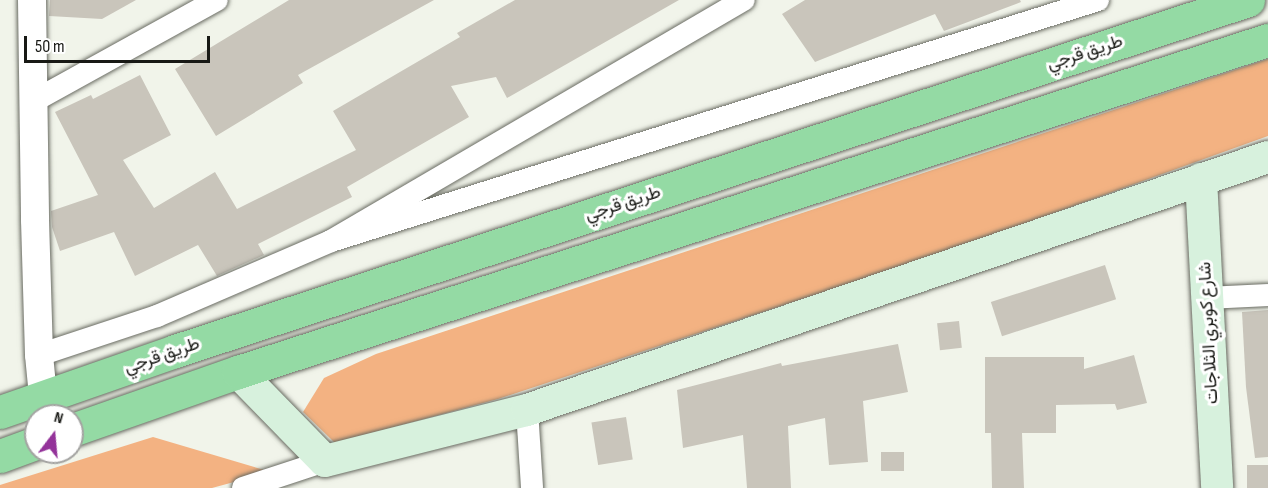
<!DOCTYPE html>
<html>
<head>
<meta charset="utf-8">
<style>
	body { margin:0 }
	#map { position:relative; width:1268px; height:488px; overflow:hidden; background:#f1f4ea; font-family:"Sofia Sans Condensed",Vazirmatn,sans-serif }
	div>[style] { position:absolute }
	.green>* { inset:0; background:#f3b282 }
	.building>* { inset:0; background:#c9c5bb; transform-origin:0 0 }
	.roads { filter:drop-shadow(0 0 2px #696b62) drop-shadow(0 0 2px #696b62) }
	.minor>* { height:22px; margin:-11px; padding:0 11px; transform-origin:11px; border-radius:11px; background:#fff }
	.tertiary>* { height:28px; margin:-14px; padding:0 14px; transform-origin:14px; border-radius:14px; background:#fff }
	.secondary>* { height:32px; margin:-16px; padding:0 16px; transform-origin:16px; border-radius:16px; background:#d7f1dd }
	.trunk>* { height:33px; margin:-16.5px; padding:0 16.5px; transform-origin:16.5px; border-radius:16.5px; background:#94daa4 }
	span { translate:-50% -50%; white-space:nowrap; text-align:center; line-height:1.15; -webkit-text-stroke:6px #fff; paint-order:stroke }
	.street-label { font-size:18px; color:#181915 }
	.north { position:absolute; left:24px; top:404px; width:60px; height:60px; box-sizing:border-box; background:#fff; border:2px solid #a3a3a1; border-radius:50%; rotate:16deg; font-size:16px; font-weight:700; line-height:24px; text-align:center; color:#181915 }
	.north::after { content:''; display:block; margin:auto; width:21px; height:27px; background:#94339a; clip-path:polygon(50% 0,100% 100%,50% 72%,0 100%) }
	.scale { position:absolute; left:24px; top:36px; width:186px; height:27px; box-sizing:border-box; border:3px solid #181915; border-top:0; padding-left:8px; font-size:18px; line-height:21px; white-space:nowrap; color:#181915; -webkit-text-stroke:4px #fff; paint-order:stroke }
</style>
</head>
<body>
<div id="map">
	<div class="green">
		<i style="clip-path:polygon(1268px 59px,1268px 136px,960px 247px,498px 399px,335px 443px,303px 412px,324px 378px,376px 354px)"></i>
		<i style="clip-path:polygon(153px 437px,271px 472px,212px 488px,0 488px,0 485px)"></i>
	</div>
	<div class="building">
		<i style="clip-path:polygon(50px 0,136px 0,102px 19px,49px 16px)"></i>
		<i style="clip-path:polygon(289px 0,434px 0,298px 75px,303px 83px,216px 136px,175px 69px)"></i>
		<i style="clip-path:polygon(515px 0,679px 0,507px 98px,496px 77px,451px 86px,469px 117px,347px 187px,352px 197px,258px 244px,264px 255px,217px 276px,198px 245px,135px 276px,114px 232px,60px 251px,52px 227px,51px 211px,98px 195px,55px 112px,91px 95px,93px 99px,140px 75px,171px 135px,123px 160px,154px 208px,215px 172px,237px 209px,356px 150px,333px 111px,460px 37px,457px 33px)"></i>
		<i style="clip-path:polygon(805px 0,1020px 0,1021px 2px,944px 31px,935px 14px,815px 62px,782px 14px)"></i>
		<i style="left:1105px;top:265px;width:36px;height:120px;rotate:72deg"></i>
		<i style="clip-path:polygon(1268px 310px,1268px 457px,1255px 458px,1246px 387px,1242px 312px)"></i>
		<i style="left:959px;top:321px;width:27px;height:22px;rotate:84deg"></i>
		<i style="clip-path:polygon(898px 344px,908px 392px,863px 401px,868px 462px,829px 465px,825px 418px,788px 426px,791px 488px,747px 488px,743px 435px,683px 448px,677px 390px,781px 363px,782px 366px)"></i>
		<i style="clip-path:polygon(1134px 355px,1147px 403px,1117px 410px,1115px 404px,1056px 405px,1056px 433px,1022px 433px,1024px 488px,992px 488px,991px 433px,985px 433px,985px 357px,1084px 357px,1084px 369px)"></i>
		<i style="left:626px;top:417px;width:43px;height:35px;rotate:81deg"></i>
		<i style="left:881px;top:452px;width:23px;height:19px"></i>
		<i style="left:1268px;top:465px;width:23px;height:21px;rotate:90deg"></i>
	</div>
	<div class="roads">
		<div class="minor">
			<i style="left:32px;top:102px;width:211px;rotate:-28.9deg"></i>
			<i style="left:331px;top:241px;width:804px;rotate:-17.44deg"></i>
			<i style="left:1207px;top:298px;width:61px;rotate:-2.8deg"></i>
			<i style="left:39px;top:355px;width:124px;rotate:-18.3deg"></i>
			<i style="left:157px;top:316px;width:189px;rotate:-23.3deg"></i>
			<i style="left:331px;top:241px;width:478px;rotate:-30.3deg"></i>
			<i style="left:527px;top:410px;width:78px;rotate:86.3deg"></i>
			<i style="left:243px;top:488px;width:86px;rotate:-18.2deg"></i>
		</div>
		<div class="tertiary">
			<i style="left:32px;top:0;width:220px;rotate:89.2deg"></i>
			<i style="left:35px;top:220px;width:135px;rotate:88.3deg"></i>
			<i style="left:39px;top:355px;width:41px;rotate:84.4deg"></i>
		</div>
		<div class="secondary">
			<i style="left:1201px;top:179px;width:309px;rotate:87deg"></i>
			<i style="left:238px;top:372px;width:124px;rotate:45.7deg"></i>
			<i style="left:325px;top:461px;width:208px;rotate:-14.2deg"></i>
			<i style="left:527px;top:410px;width:783px;rotate:-18.85deg"></i>
		</div>
		<div class="trunk">
			<i style="left:0;top:412px;width:185px;rotate:-19.2deg"></i>
			<i style="left:175px;top:351px;width:1129px;rotate:-18.11deg"></i>
			<i style="left:72px;top:430px;width:176px;rotate:-19.3deg"></i>
			<i style="left:238px;top:372px;width:1082px;rotate:-17.87deg"></i>
			<i style="left:0;top:456px;width:38px;rotate:-20deg"></i>
		</div>
	</div>
	<div class="street-label">
		<span style="left:1085px;top:53px;rotate:-18deg">طريق قرجي</span>
		<span style="left:623px;top:204px;rotate:-18deg">طريق قرجي</span>
		<span style="left:1209px;top:333px;rotate:-93deg">شارع كوبري الثلاجات</span>
		<span style="left:162px;top:356px;rotate:-19deg">طريق قرجي</span>
	</div>
	<div class="north">N</div>
	<div class="scale">50 m</div>
</div>
</body>
</html>
